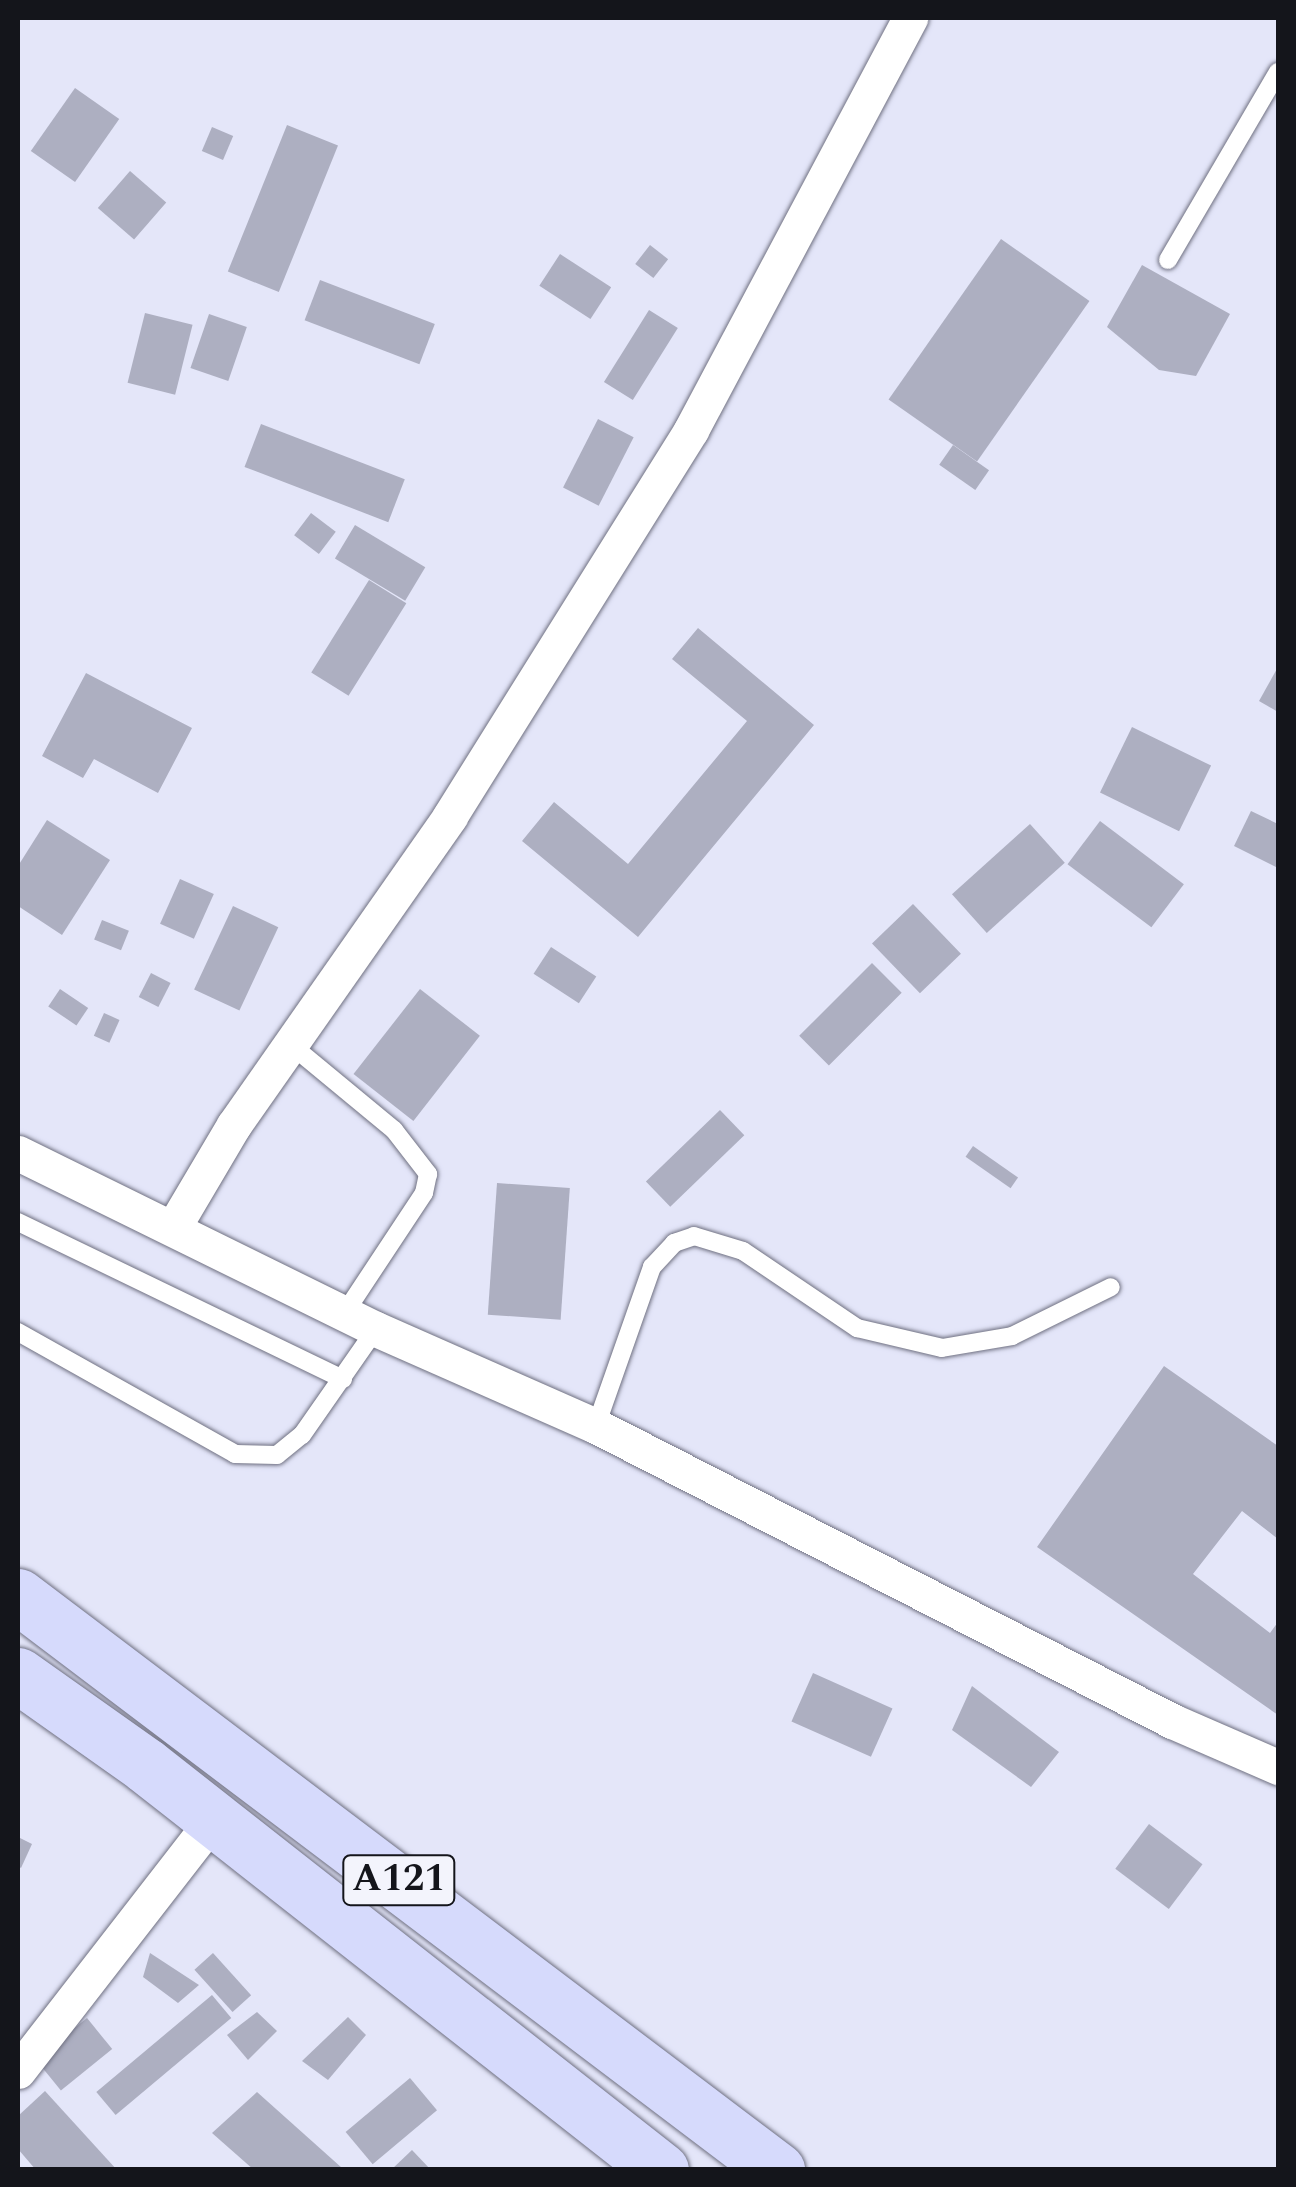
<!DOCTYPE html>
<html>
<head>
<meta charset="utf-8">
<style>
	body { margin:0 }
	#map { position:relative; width:1296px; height:2187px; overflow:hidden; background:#e4e6f9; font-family:Spectral,serif }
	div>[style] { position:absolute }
	.building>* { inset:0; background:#adafc1; transform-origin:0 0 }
	.roads { filter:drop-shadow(0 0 2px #6f7081) drop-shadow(0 0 2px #6f7081) }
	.service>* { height:18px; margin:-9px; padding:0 9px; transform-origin:9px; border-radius:9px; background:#fff }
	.minor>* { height:35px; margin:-17.5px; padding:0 17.5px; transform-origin:17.5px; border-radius:17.5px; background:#fff }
	.trunk>* { height:55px; margin:-27.5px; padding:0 27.5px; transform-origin:27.5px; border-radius:27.5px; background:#d6dafc }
	span { translate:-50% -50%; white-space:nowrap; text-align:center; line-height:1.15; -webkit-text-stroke:8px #f3f4fc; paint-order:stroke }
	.shield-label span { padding:2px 8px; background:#f3f4fc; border:2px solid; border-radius:8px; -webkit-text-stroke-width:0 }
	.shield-label { font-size:38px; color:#14151b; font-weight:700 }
	.frame { position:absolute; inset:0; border:20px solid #14151b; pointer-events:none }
</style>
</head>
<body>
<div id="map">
	<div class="building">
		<i style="left:75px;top:88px;width:54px;height:77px;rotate:35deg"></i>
		<i style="left:287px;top:125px;width:55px;height:158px;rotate:22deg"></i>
		<i style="left:212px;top:127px;width:23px;height:26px;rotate:23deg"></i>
		<i style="left:130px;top:171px;width:48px;height:49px;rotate:41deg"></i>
		<i style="left:1001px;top:239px;width:108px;height:196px;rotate:35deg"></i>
		<i style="left:650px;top:245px;width:23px;height:24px;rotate:38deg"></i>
		<i style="left:560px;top:254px;width:61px;height:38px;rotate:33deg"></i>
		<i style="clip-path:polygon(1142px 265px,1230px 314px,1196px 376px,1159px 370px,1107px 327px)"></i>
		<i style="left:320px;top:280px;width:123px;height:43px;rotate:21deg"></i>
		<i style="left:649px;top:310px;width:34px;height:85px;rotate:32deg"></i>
		<i style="left:145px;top:313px;width:49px;height:72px;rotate:14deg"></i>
		<i style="left:209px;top:314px;width:40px;height:57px;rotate:19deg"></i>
		<i style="left:598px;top:419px;width:40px;height:77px;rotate:27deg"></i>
		<i style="left:261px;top:424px;width:154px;height:46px;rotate:21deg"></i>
		<i style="left:953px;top:445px;width:44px;height:24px;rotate:35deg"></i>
		<i style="left:311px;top:513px;width:31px;height:28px;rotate:37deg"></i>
		<i style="left:355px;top:525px;width:82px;height:39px;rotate:31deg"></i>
		<i style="left:369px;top:580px;width:44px;height:109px;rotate:32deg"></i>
		<i style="clip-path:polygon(698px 628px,814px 725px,638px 937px,522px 841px,554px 802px,628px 864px,747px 721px,672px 659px)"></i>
		<i style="clip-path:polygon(1278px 667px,1278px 712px,1259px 701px)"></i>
		<i style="clip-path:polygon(86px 673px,192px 728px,158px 793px,94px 759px,83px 778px,42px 756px)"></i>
		<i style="left:1132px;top:727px;width:88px;height:73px;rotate:26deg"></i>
		<i style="clip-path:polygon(1251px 811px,1278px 824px,1278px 868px,1234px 846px)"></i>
		<i style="clip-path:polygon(47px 820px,110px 860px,62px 935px,18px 906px,18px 866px)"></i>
		<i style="left:1100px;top:821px;width:105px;height:54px;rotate:37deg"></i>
		<i style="left:1030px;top:824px;width:52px;height:105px;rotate:48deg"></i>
		<i style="left:180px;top:879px;width:37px;height:49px;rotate:24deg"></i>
		<i style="left:913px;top:904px;width:69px;height:57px;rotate:46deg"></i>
		<i style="left:233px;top:906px;width:50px;height:92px;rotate:25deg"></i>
		<i style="left:102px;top:920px;width:29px;height:21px;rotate:22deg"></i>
		<i style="left:551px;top:947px;width:54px;height:32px;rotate:33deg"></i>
		<i style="left:872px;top:963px;width:42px;height:103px;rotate:45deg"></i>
		<i style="left:151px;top:973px;width:22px;height:27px;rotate:27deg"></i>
		<i style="left:60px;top:989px;width:34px;height:21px;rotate:34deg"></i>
		<i style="left:420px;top:989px;width:76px;height:108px;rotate:38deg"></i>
		<i style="left:104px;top:1013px;width:17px;height:25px;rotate:24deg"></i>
		<i style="left:720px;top:1110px;width:35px;height:103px;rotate:46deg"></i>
		<i style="left:973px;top:1146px;width:55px;height:13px;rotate:35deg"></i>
		<i style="left:497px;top:1183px;width:73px;height:132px;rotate:4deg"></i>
		<i style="clip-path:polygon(1164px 1366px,1278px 1446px,1278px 1539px,1242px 1511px,1193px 1574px,1270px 1633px,1278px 1622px,1278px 1715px,1037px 1547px)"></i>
		<i style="left:813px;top:1673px;width:87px;height:53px;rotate:24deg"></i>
		<i style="clip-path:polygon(972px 1686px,1059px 1752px,1031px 1787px,952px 1730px)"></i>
		<i style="left:1149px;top:1824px;width:67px;height:56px;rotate:37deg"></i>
		<i style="clip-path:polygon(18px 1837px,32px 1844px,21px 1868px,18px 1866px)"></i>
		<i style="clip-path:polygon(150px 1953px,199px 1985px,178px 2003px,143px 1977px)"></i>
		<i style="left:213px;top:1953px;width:57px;height:25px;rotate:48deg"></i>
		<i style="left:212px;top:1995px;width:30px;height:151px;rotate:50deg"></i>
		<i style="clip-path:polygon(257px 2012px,277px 2031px,248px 2060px,227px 2035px)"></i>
		<i style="clip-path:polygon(348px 2017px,366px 2035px,328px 2080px,302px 2061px)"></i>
		<i style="left:87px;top:2018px;width:40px;height:66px;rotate:51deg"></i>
		<i style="left:410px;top:2078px;width:42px;height:84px;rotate:50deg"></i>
		<i style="clip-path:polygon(45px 2091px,117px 2170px,36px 2170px,18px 2149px,18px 2116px)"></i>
		<i style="clip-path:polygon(257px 2092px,342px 2168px,254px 2170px,212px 2133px)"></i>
		<i style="clip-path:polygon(412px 2150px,431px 2170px,391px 2170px)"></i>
	</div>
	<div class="roads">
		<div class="service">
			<i style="left:1168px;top:260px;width:218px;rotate:-59.7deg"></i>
			<i style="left:290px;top:1044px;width:135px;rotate:39.6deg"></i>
			<i style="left:394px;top:1130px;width:56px;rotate:52.3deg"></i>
			<i style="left:428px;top:1174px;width:19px;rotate:102deg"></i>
			<i style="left:424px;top:1193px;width:145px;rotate:123.5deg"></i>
			<i style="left:18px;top:1222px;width:361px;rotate:25.8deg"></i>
			<i style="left:18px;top:1332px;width:249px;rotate:29.3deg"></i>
			<i style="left:235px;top:1454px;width:42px;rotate:1.4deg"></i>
			<i style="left:277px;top:1455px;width:32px;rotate:-39deg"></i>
			<i style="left:302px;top:1435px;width:129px;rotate:-55.1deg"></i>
			<i style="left:596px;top:1426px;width:169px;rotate:-70.6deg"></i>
			<i style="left:652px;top:1267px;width:33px;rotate:-47deg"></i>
			<i style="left:674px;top:1243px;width:21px;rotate:-19deg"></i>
			<i style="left:694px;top:1236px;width:51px;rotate:17deg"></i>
			<i style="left:743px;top:1251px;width:138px;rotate:34deg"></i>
			<i style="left:857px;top:1328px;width:87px;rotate:13.2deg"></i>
			<i style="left:942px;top:1348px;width:71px;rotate:-9.7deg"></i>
			<i style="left:1012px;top:1336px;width:110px;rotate:-26.3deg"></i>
		</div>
		<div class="minor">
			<i style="left:18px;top:1153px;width:399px;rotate:26.2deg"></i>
			<i style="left:376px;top:1329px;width:240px;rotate:23.8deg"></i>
			<i style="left:596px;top:1426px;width:647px;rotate:27.12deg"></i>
			<i style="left:1172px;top:1721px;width:116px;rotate:23.5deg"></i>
			<i style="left:173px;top:1228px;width:120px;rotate:-59.4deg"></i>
			<i style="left:234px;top:1125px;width:377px;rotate:-55deg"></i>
			<i style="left:450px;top:816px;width:455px;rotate:-58deg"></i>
			<i style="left:691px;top:430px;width:467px;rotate:-62deg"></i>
			<i style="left:18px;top:2071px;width:320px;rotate:-52.2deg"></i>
		</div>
		<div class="trunk">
			<i style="left:18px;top:1596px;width:952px;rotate:37.1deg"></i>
			<i style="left:18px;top:1675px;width:156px;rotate:35.3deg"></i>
			<i style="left:145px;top:1765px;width:656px;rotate:38.13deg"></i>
		</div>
	</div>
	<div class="shield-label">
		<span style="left:399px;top:1880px">A121</span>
	</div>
	<div class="frame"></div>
</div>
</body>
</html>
